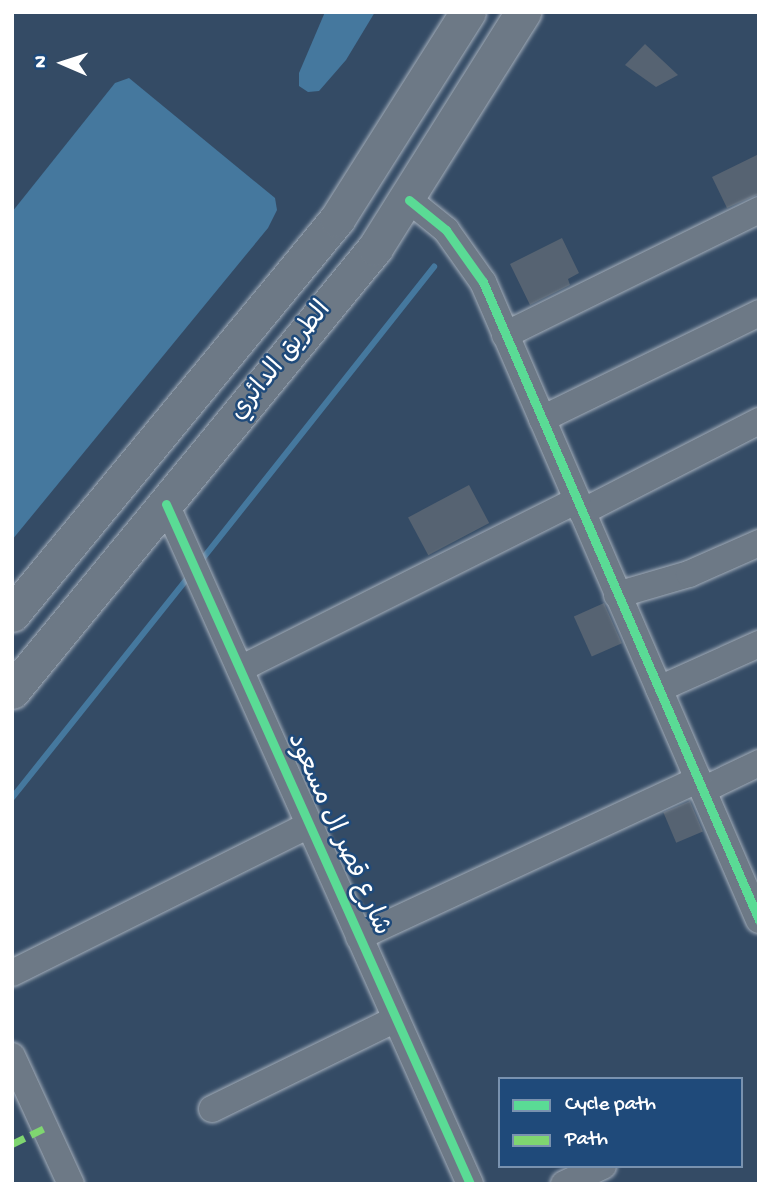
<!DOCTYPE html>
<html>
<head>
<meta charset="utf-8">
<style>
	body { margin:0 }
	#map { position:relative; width:771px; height:1196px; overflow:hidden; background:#344b65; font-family:"Gochi Hand","Playpen Sans Arabic",sans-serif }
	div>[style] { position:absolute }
	.water>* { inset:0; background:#45789e }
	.stream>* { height:6px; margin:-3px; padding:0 3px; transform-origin:3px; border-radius:3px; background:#45789e }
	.building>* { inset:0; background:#566372; transform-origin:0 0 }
	.roads { filter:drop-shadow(0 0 2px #a4aeba) drop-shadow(0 0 2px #a4aeba) }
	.minor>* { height:26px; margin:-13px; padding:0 13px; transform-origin:13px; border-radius:13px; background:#6d7986 }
	.major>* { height:35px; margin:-17.5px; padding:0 17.5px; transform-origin:17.5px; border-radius:17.5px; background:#6d7986 }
	.quiet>* { height:7px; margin-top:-3.5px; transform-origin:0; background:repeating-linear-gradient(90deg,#7fd670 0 14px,transparent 0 21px) }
	.cycleway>* { height:9px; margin:-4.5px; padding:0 4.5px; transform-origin:4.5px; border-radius:4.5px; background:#5adb95 }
	span { translate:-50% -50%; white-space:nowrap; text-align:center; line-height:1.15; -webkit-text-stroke:5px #1f4a7a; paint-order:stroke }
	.street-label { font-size:26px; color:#fff }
	.frame { position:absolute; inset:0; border:14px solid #fff; pointer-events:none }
	.legend { position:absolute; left:498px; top:1077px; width:245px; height:91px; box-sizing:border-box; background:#1f4a7a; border:2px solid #7992af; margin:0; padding:9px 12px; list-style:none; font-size:21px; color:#fff }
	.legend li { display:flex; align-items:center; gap:14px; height:35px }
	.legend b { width:35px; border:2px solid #7992af }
	.north { position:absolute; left:28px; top:28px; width:70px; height:70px; -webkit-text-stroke:5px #1f4a7a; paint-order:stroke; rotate:273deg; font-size:19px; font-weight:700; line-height:28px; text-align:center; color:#fff }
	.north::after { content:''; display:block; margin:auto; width:24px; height:32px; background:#fff; clip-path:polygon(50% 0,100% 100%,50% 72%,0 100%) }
</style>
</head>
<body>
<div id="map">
	<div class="water">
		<i style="clip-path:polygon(325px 12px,375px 12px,346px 60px,319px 91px,308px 92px,299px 86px,299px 73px)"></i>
		<i style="clip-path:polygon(129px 78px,275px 198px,277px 210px,268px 228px,12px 540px,12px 212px,115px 83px)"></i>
	</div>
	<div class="stream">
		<i style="left:200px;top:562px;width:377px;rotate:-51.6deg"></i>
		<i style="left:12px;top:798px;width:284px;rotate:-51.4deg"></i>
	</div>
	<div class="building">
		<i style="clip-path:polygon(645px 44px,678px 75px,656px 87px,625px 65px)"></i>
		<i style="clip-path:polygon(759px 154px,759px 194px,727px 208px,712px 177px)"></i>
		<i style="clip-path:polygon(562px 238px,579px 273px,568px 279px,570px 285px,530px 305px,510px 264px)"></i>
		<i style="left:469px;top:485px;width:43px;height:69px;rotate:62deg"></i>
		<i style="left:604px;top:603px;width:44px;height:33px;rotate:66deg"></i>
		<i style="left:690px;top:801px;width:33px;height:29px;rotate:67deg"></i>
	</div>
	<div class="roads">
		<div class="minor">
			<i style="left:409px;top:200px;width:48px;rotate:39deg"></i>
			<i style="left:446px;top:230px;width:64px;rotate:54.6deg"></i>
			<i style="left:483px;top:282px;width:695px;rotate:66.61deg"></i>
			<i style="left:505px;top:335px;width:283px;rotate:-26.2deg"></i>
			<i style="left:542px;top:419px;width:242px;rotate:-26deg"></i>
			<i style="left:166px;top:504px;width:745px;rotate:65.91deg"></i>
			<i style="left:582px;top:512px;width:199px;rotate:-27.2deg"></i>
			<i style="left:617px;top:595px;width:75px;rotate:-16.3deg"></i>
			<i style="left:689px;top:574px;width:77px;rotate:-23.9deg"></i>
			<i style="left:240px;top:669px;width:377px;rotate:-26.6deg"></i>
			<i style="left:659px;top:689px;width:110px;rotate:-24.2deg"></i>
			<i style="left:703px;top:790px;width:62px;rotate:-25.7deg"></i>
			<i style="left:359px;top:937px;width:374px;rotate:-24.9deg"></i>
			<i style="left:12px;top:973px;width:332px;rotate:-26.5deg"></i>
			<i style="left:12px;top:1056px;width:141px;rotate:65.3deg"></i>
			<i style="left:212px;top:1109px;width:205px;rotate:-26.1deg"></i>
			<i style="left:564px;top:1184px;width:43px;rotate:-24.8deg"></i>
		</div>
		<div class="major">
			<i style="left:12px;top:614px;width:512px;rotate:-50.55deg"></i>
			<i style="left:337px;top:219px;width:245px;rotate:-57.7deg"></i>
			<i style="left:12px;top:691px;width:573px;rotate:-50.67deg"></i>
			<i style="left:375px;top:248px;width:279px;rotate:-57.9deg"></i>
		</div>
	</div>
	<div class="quiet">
		<i style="left:12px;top:1144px;width:39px;rotate:-26deg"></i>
	</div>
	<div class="cycleway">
		<i style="left:409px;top:200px;width:48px;rotate:39deg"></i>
		<i style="left:446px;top:230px;width:64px;rotate:54.6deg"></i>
		<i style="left:483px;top:282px;width:695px;rotate:66.61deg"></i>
		<i style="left:166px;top:504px;width:745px;rotate:65.91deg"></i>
	</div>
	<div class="street-label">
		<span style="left:282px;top:362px;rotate:-51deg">الطريق الدائري</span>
		<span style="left:337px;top:835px;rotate:66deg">شارع قصر ال مسعود</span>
	</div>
	<div class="frame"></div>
	<ul class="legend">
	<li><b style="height:9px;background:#5adb95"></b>Cycle path</li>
	<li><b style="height:9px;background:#7fd670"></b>Path</li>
	</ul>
	<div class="north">N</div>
</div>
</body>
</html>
